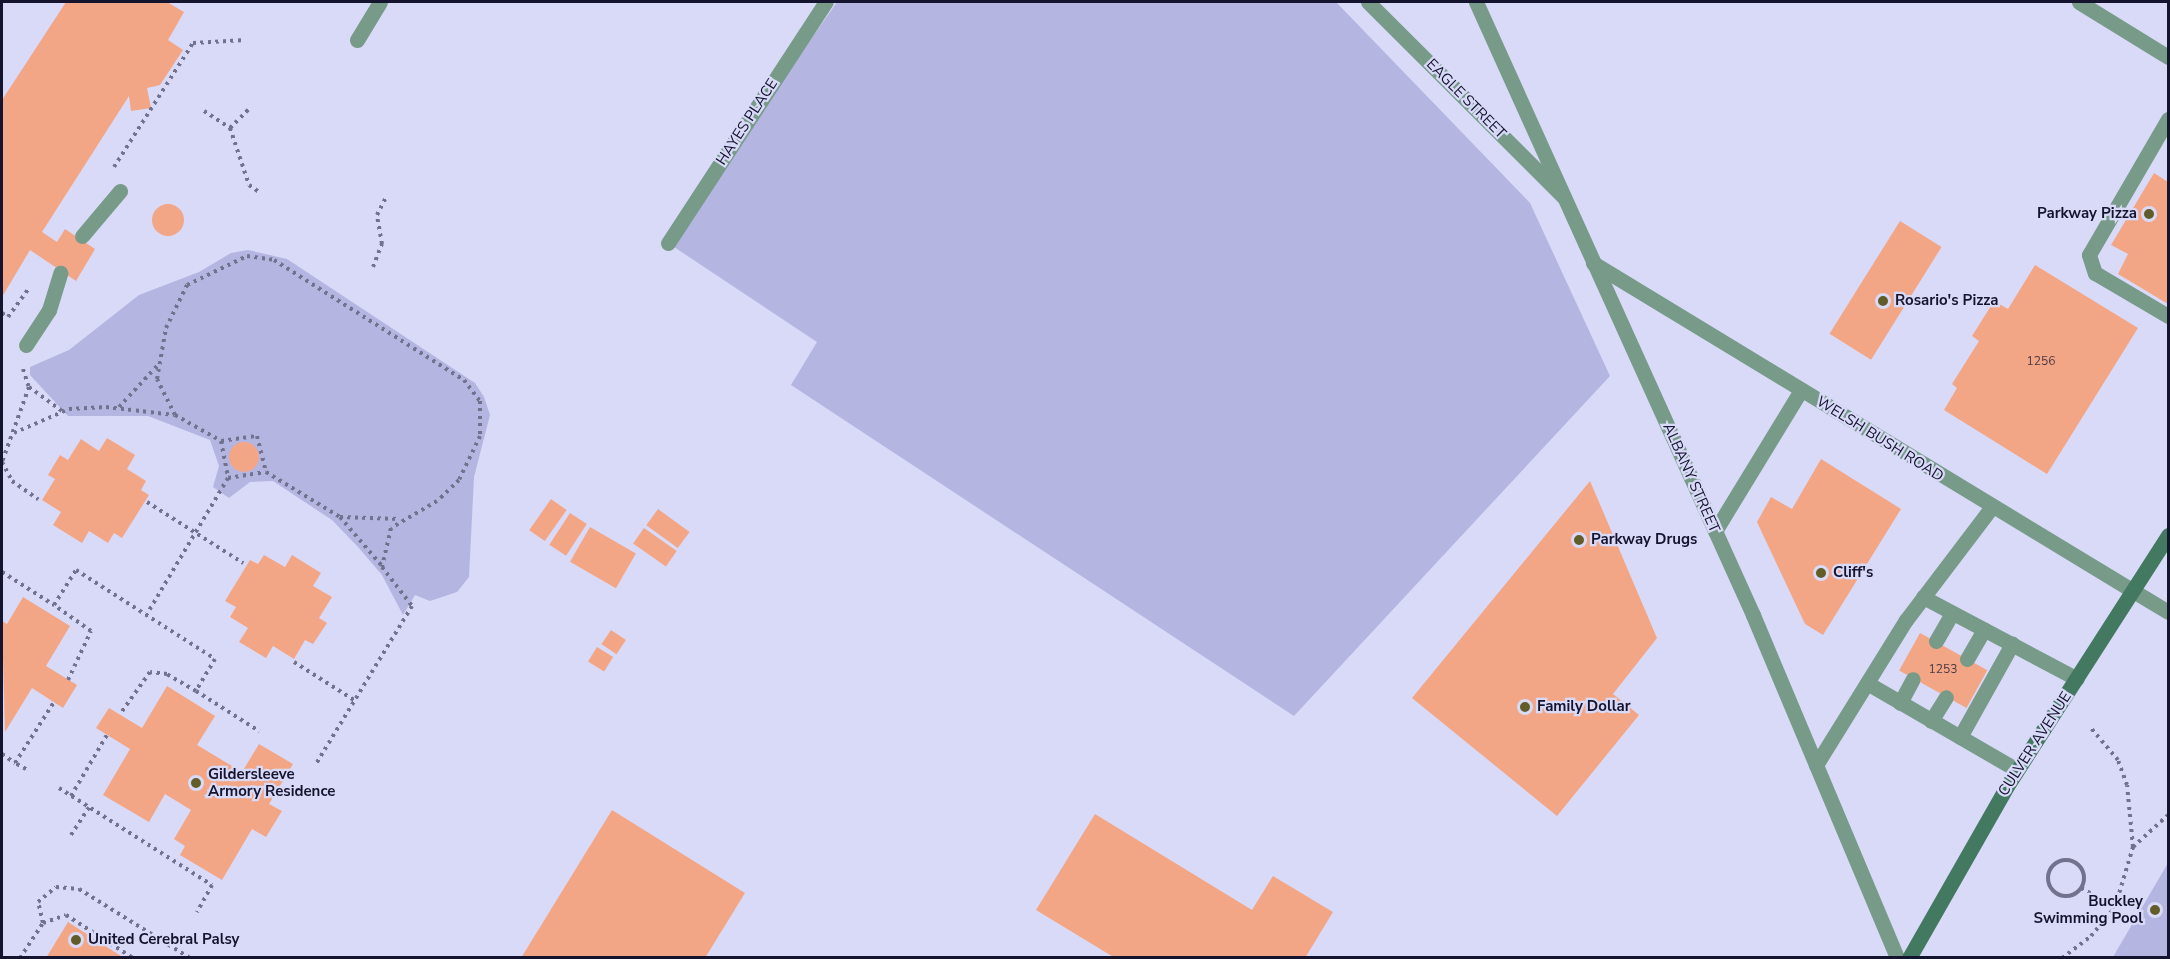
<!DOCTYPE html>
<html>
<head>
<meta charset="utf-8">
<style>
	body { margin:0 }
	#map { position:relative; width:2170px; height:959px; overflow:hidden; background:#d9daf8; font-family:"Nunito Sans",sans-serif }
	div>[style] { position:absolute }
	.green>* { inset:0; background:#b4b5e1 }
	.building>* { inset:0; background:#f3a686; transform-origin:0 0 }
	.round { border-radius:50% }
	.path>* { height:4px; margin-top:-2px; transform-origin:0; background:repeating-linear-gradient(90deg,#72728e 0 3px,transparent 0 7.5px) }
	.path>.ring { margin:-2px; padding:0; box-sizing:content-box; background:none; border:4px solid #72728e; border-radius:50% }
	.service>* { height:15px; margin:-7.5px; padding:0 7.5px; transform-origin:7.5px; border-radius:7.5px; background:#779a89 }
	.minor>* { height:15px; margin:-7.5px; padding:0 7.5px; transform-origin:7.5px; border-radius:7.5px; background:#779a89 }
	.tertiary>* { height:15px; margin:-7.5px; padding:0 7.5px; transform-origin:7.5px; border-radius:7.5px; background:#779a89 }
	.secondary>* { height:15px; margin:-7.5px; padding:0 7.5px; transform-origin:7.5px; border-radius:7.5px; background:#437861 }
	.dots>* { width:16px; height:16px; translate:-50% -50%; box-sizing:border-box; border:3px solid #d9daf8; border-radius:50% }
	span { translate:-50% -50%; white-space:nowrap; text-align:center; line-height:1.15; -webkit-text-stroke:4.5px #d9daf8; paint-order:stroke }
	.number-label { font-size:12px; color:#4c3844 }
	.number-label span { -webkit-text-stroke-width:0 }
	.street-label { font-size:15px; color:#15142e }
	.poi-label { font-size:15px; color:#15142e; font-weight:700 }
	.right { translate:-100% -50%; text-align:right }
	.left { translate:0 -50%; text-align:left }
	.frame { position:absolute; inset:0; border:3px solid #15142e; pointer-events:none }
</style>
</head>
<body>
<div id="map">
	<div class="green">
		<i style="clip-path:polygon(837px 2px,1336px 2px,1530px 203px,1610px 376px,1294px 716px,791px 385px,817px 342px,668px 243px)"></i>
		<i style="clip-path:polygon(248px 250px,287px 259px,475px 383px,484px 397px,490px 415px,474px 477px,469px 577px,457px 592px,430px 601px,415px 595px,403px 615px,382px 575px,358px 547px,332px 520px,273px 481px,250px 482px,229px 498px,213px 487px,219px 466px,210px 440px,148px 416px,68px 416px,30px 375px,30px 367px,69px 350px,139px 295px,199px 272px,231px 253px)"></i>
		<i style="clip-path:polygon(2168px 863px,2168px 957px,2113px 957px)"></i>
	</div>
	<div class="building">
		<i style="clip-path:polygon(66px 2px,167px 2px,184px 12px,168px 40px,183px 50px,160px 85px,147px 88px,151px 108px,131px 111px,129px 96px,42px 232px,57px 242px,65px 229px,95px 249px,76px 281px,30px 250px,2px 297px,2px 100px)"></i>
		<i style="clip-path:polygon(2154px 173px,2168px 182px,2168px 304px,2118px 274px,2128px 254px,2111px 245px)"></i>
		<i class="round" style="left:152px;top:204px;width:32px;height:32px"></i>
		<i style="left:1900px;top:221px;width:49px;height:133px;rotate:32deg"></i>
		<i style="clip-path:polygon(2035px 265px,2138px 328px,2047px 474px,1944px 410px,1957px 388px,1952px 384px,1979px 341px,1972px 336px,1994px 301px,2008px 309px)"></i>
		<i style="clip-path:polygon(107px 438px,135px 455px,127px 469px,146px 481px,141px 490px,149px 495px,122px 538px,114px 533px,108px 543px,89px 531px,82px 543px,53px 525px,61px 512px,42px 500px,55px 479px,48px 475px,60px 455px,68px 460px,81px 439px,99px 451px)"></i>
		<i class="round" style="left:229px;top:442px;width:30px;height:30px"></i>
		<i style="clip-path:polygon(1821px 459px,1901px 509px,1823px 635px,1805px 624px,1757px 522px,1771px 497px,1792px 509px)"></i>
		<i style="clip-path:polygon(1590px 481px,1657px 638px,1613px 694px,1639px 715px,1557px 816px,1412px 698px)"></i>
		<i style="left:551px;top:499px;width:19px;height:38px;rotate:35deg"></i>
		<i style="left:658px;top:509px;width:39px;height:20px;rotate:36deg"></i>
		<i style="left:570px;top:513px;width:20px;height:38px;rotate:33deg"></i>
		<i style="left:590px;top:527px;width:53px;height:40px;rotate:30deg"></i>
		<i style="left:644px;top:528px;width:40px;height:19px;rotate:35deg"></i>
		<i style="clip-path:polygon(264px 555px,285px 567px,292px 555px,321px 573px,313px 586px,332px 597px,319px 618px,327px 623px,313px 644px,305px 640px,294px 659px,273px 646px,266px 658px,239px 642px,248px 628px,230px 617px,236px 607px,225px 601px,250px 560px,258px 564px)"></i>
		<i style="clip-path:polygon(23px 597px,70px 626px,46px 666px,77px 685px,63px 708px,32px 688px,5px 732px,2px 621px,7px 624px)"></i>
		<i style="left:611px;top:630px;width:18px;height:17px;rotate:34deg"></i>
		<i style="left:1920px;top:633px;width:77px;height:43px;rotate:29deg"></i>
		<i style="left:597px;top:647px;width:19px;height:17px;rotate:32deg"></i>
		<i style="clip-path:polygon(167px 686px,215px 716px,197px 745px,242px 772px,259px 744px,293px 764px,269px 804px,282px 811px,266px 837px,252px 829px,222px 880px,180px 855px,185px 846px,174px 839px,191px 810px,165px 794px,149px 822px,103px 795px,130px 749px,96px 728px,109px 708px,142px 728px)"></i>
		<i style="clip-path:polygon(612px 810px,745px 893px,705px 958px,521px 958px)"></i>
		<i style="clip-path:polygon(1095px 814px,1252px 910px,1273px 876px,1333px 912px,1305px 958px,1115px 958px,1036px 910px)"></i>
		<i style="clip-path:polygon(68px 922px,124px 958px,46px 958px)"></i>
	</div>
	<div class="path">
		<i style="left:204px;top:111px;width:31px;rotate:33deg"></i>
		<i style="left:230px;top:128px;width:60px;rotate:71.6deg"></i>
		<i style="left:249px;top:185px;width:12px;rotate:35deg"></i>
		<i style="left:230px;top:128px;width:28px;rotate:-45deg"></i>
		<i style="left:114px;top:167px;width:147px;rotate:-57.5deg"></i>
		<i style="left:193px;top:43px;width:52px;rotate:-3.3deg"></i>
		<i style="left:373px;top:267px;width:25px;rotate:-69deg"></i>
		<i style="left:382px;top:244px;width:29px;rotate:-100deg"></i>
		<i style="left:377px;top:215px;width:22px;rotate:-63deg"></i>
		<i style="left:2px;top:313px;width:7px;rotate:34deg"></i>
		<i style="left:8px;top:317px;width:36px;rotate:-54deg"></i>
		<i style="left:23px;top:369px;width:19px;rotate:72deg"></i>
		<i style="left:29px;top:387px;width:80px;rotate:109.8deg"></i>
		<i style="left:2px;top:462px;width:21px;rotate:62deg"></i>
		<i style="left:12px;top:481px;width:32px;rotate:35deg"></i>
		<i style="left:29px;top:387px;width:41px;rotate:36deg"></i>
		<i style="left:119px;top:407px;width:56px;rotate:-47.2deg"></i>
		<i style="left:175px;top:415px;width:40px;rotate:-116.6deg"></i>
		<i style="left:157px;top:379px;width:52px;rotate:-80deg"></i>
		<i style="left:166px;top:328px;width:48px;rotate:-64deg"></i>
		<i style="left:187px;top:285px;width:67px;rotate:-25.8deg"></i>
		<i style="left:247px;top:256px;width:27px;rotate:8deg"></i>
		<i style="left:274px;top:260px;width:225px;rotate:32.3deg"></i>
		<i style="left:464px;top:380px;width:26px;rotate:53deg"></i>
		<i style="left:480px;top:401px;width:35px;rotate:90deg"></i>
		<i style="left:480px;top:436px;width:49px;rotate:115.5deg"></i>
		<i style="left:459px;top:480px;width:30px;rotate:136deg"></i>
		<i style="left:437px;top:501px;width:53px;rotate:149.6deg"></i>
		<i style="left:391px;top:528px;width:40px;rotate:103deg"></i>
		<i style="left:382px;top:567px;width:49px;rotate:52.4deg"></i>
		<i style="left:412px;top:606px;width:185px;rotate:121.3deg"></i>
		<i style="left:14px;top:433px;width:60px;rotate:-23.6deg"></i>
		<i style="left:69px;top:409px;width:37px;rotate:-3deg"></i>
		<i style="left:106px;top:407px;width:69px;rotate:6.6deg"></i>
		<i style="left:175px;top:415px;width:53px;rotate:29.5deg"></i>
		<i style="left:221px;top:441px;width:38px;rotate:79deg"></i>
		<i style="left:228px;top:478px;width:158px;rotate:120.8deg"></i>
		<i style="left:221px;top:441px;width:36px;rotate:-8deg"></i>
		<i style="left:257px;top:436px;width:37px;rotate:76deg"></i>
		<i style="left:266px;top:472px;width:87px;rotate:31.3deg"></i>
		<i style="left:340px;top:517px;width:59px;rotate:1.9deg"></i>
		<i style="left:228px;top:478px;width:38px;rotate:-9deg"></i>
		<i style="left:147px;top:502px;width:114px;rotate:32.4deg"></i>
		<i style="left:340px;top:517px;width:65px;rotate:49.4deg"></i>
		<i style="left:2px;top:572px;width:62px;rotate:32.4deg"></i>
		<i style="left:294px;top:662px;width:71px;rotate:32.3deg"></i>
		<i style="left:68px;top:680px;width:54px;rotate:-64.9deg"></i>
		<i style="left:91px;top:631px;width:45px;rotate:-144.9deg"></i>
		<i style="left:54px;top:605px;width:41px;rotate:-57.8deg"></i>
		<i style="left:76px;top:570px;width:165px;rotate:32.6deg"></i>
		<i style="left:215px;top:659px;width:37px;rotate:121deg"></i>
		<i style="left:196px;top:691px;width:34px;rotate:-150deg"></i>
		<i style="left:167px;top:674px;width:17px;rotate:-173deg"></i>
		<i style="left:150px;top:672px;width:52px;rotate:125.5deg"></i>
		<i style="left:196px;top:691px;width:75px;rotate:32.4deg"></i>
		<i style="left:2px;top:754px;width:16px;rotate:35deg"></i>
		<i style="left:26px;top:769px;width:13px;rotate:-151deg"></i>
		<i style="left:15px;top:763px;width:72px;rotate:-57.4deg"></i>
		<i style="left:59px;top:788px;width:181px;rotate:32.4deg"></i>
		<i style="left:212px;top:885px;width:31px;rotate:119deg"></i>
		<i style="left:71px;top:796px;width:71px;rotate:-59.5deg"></i>
		<i style="left:71px;top:835px;width:33px;rotate:-57deg"></i>
		<i style="left:2133px;top:847px;width:47px;rotate:-42.4deg"></i>
		<i class="ring" style="left:2048px;top:860px;width:32px;height:32px"></i>
		<i style="left:2081px;top:888px;width:39px;rotate:29deg"></i>
		<i style="left:43px;top:923px;width:22px;rotate:-103deg"></i>
		<i style="left:38px;top:902px;width:23px;rotate:-40deg"></i>
		<i style="left:56px;top:887px;width:23px;rotate:5deg"></i>
		<i style="left:79px;top:889px;width:131px;rotate:31.9deg"></i>
		<i style="left:20px;top:958px;width:42px;rotate:-56.7deg"></i>
		<i style="left:43px;top:923px;width:24px;rotate:-19deg"></i>
		<i style="left:66px;top:915px;width:80px;rotate:32.7deg"></i>
		<i style="left:2062px;top:958px;width:36px;rotate:-37deg"></i>
		<i style="left:2091px;top:936px;width:38px;rotate:-50deg"></i>
		<i style="left:2115px;top:907px;width:63px;rotate:-73.3deg"></i>
		<i style="left:2133px;top:847px;width:62px;rotate:-95.5deg"></i>
		<i style="left:2127px;top:785px;width:27px;rotate:-110deg"></i>
		<i style="left:2118px;top:760px;width:42px;rotate:-130.2deg"></i>
	</div>
	<div class="service">
		<i style="left:2168px;top:119px;width:157px;rotate:120.2deg"></i>
		<i style="left:2089px;top:255px;width:19px;rotate:72deg"></i>
		<i style="left:2095px;top:273px;width:85px;rotate:30.5deg"></i>
		<i style="left:82px;top:236px;width:59px;rotate:-49.8deg"></i>
		<i style="left:26px;top:345px;width:42px;rotate:-56.7deg"></i>
		<i style="left:49px;top:310px;width:39px;rotate:-73deg"></i>
		<i style="left:1715px;top:531px;width:165px;rotate:-58.6deg"></i>
		<i style="left:1923px;top:597px;width:174px;rotate:28deg"></i>
		<i style="left:1936px;top:641px;width:32px;rotate:-60deg"></i>
		<i style="left:1967px;top:659px;width:34px;rotate:-60deg"></i>
		<i style="left:1867px;top:683px;width:173px;rotate:30.1deg"></i>
		<i style="left:1900px;top:703px;width:27px;rotate:-62deg"></i>
		<i style="left:1931px;top:721px;width:28px;rotate:-58deg"></i>
		<i style="left:1960px;top:737px;width:107px;rotate:-60.8deg"></i>
		<i style="left:1816px;top:765px;width:171px;rotate:-58.2deg"></i>
		<i style="left:1906px;top:620px;width:141px;rotate:-52.8deg"></i>
	</div>
	<div class="minor">
		<i style="left:1368px;top:2px;width:275px;rotate:44.9deg"></i>
		<i style="left:2079px;top:2px;width:105px;rotate:31.7deg"></i>
		<i style="left:357px;top:40px;width:44px;rotate:-58.8deg"></i>
		<i style="left:668px;top:243px;width:288px;rotate:-56.8deg"></i>
		<i style="left:1593px;top:263px;width:634px;rotate:31.26deg"></i>
	</div>
	<div class="tertiary">
		<i style="left:1476px;top:2px;width:673px;rotate:65.68deg"></i>
		<i style="left:1753px;top:615px;width:372px;rotate:67.2deg"></i>
		<i style="left:2135px;top:592px;width:39px;rotate:31deg"></i>
	</div>
	<div class="secondary">
		<i style="left:1909px;top:958px;width:202px;rotate:-60.3deg"></i>
		<i style="left:2009px;top:783px;width:295px;rotate:-57.3deg"></i>
	</div>
	<div class="dots">
		<i style="left:2149px;top:214px;background:#615c28"></i>
		<i style="left:1883px;top:301px;background:#615c28"></i>
		<i style="left:1579px;top:540px;background:#615c28"></i>
		<i style="left:1821px;top:573px;background:#615c28"></i>
		<i style="left:1525px;top:707px;background:#615c28"></i>
		<i style="left:196px;top:783px;background:#615c28"></i>
		<i style="left:2155px;top:910px;background:#615c28"></i>
		<i style="left:76px;top:940px;background:#615c28"></i>
	</div>
	<div class="number-label">
		<span style="left:2041px;top:362px">1256</span>
		<span style="left:1943px;top:670px">1253</span>
	</div>
	<div class="street-label">
		<span style="left:1466px;top:99px;rotate:45deg">EAGLE STREET</span>
		<span style="left:747px;top:122px;rotate:-57deg">HAYES PLACE</span>
		<span style="left:1880px;top:439px;rotate:32deg">WELSH BUSH ROAD</span>
		<span style="left:1691px;top:478px;rotate:66deg">ALBANY STREET</span>
		<span style="left:2035px;top:744px;rotate:-57deg">CULVER AVENUE</span>
	</div>
	<div class="poi-label">
		<span class="right" style="left:2137px;top:214px">Parkway Pizza</span>
		<span class="left" style="left:1895px;top:301px">Rosario's Pizza</span>
		<span class="left" style="left:1591px;top:540px">Parkway Drugs</span>
		<span class="left" style="left:1833px;top:573px">Cliff's</span>
		<span class="left" style="left:1537px;top:707px">Family Dollar</span>
		<span class="left" style="left:208px;top:783px">Gildersleeve<br>Armory Residence</span>
		<span class="right" style="left:2143px;top:910px">Buckley<br>Swimming Pool</span>
		<span class="left" style="left:88px;top:940px">United Cerebral Palsy</span>
	</div>
	<div class="frame"></div>
</div>
</body>
</html>
